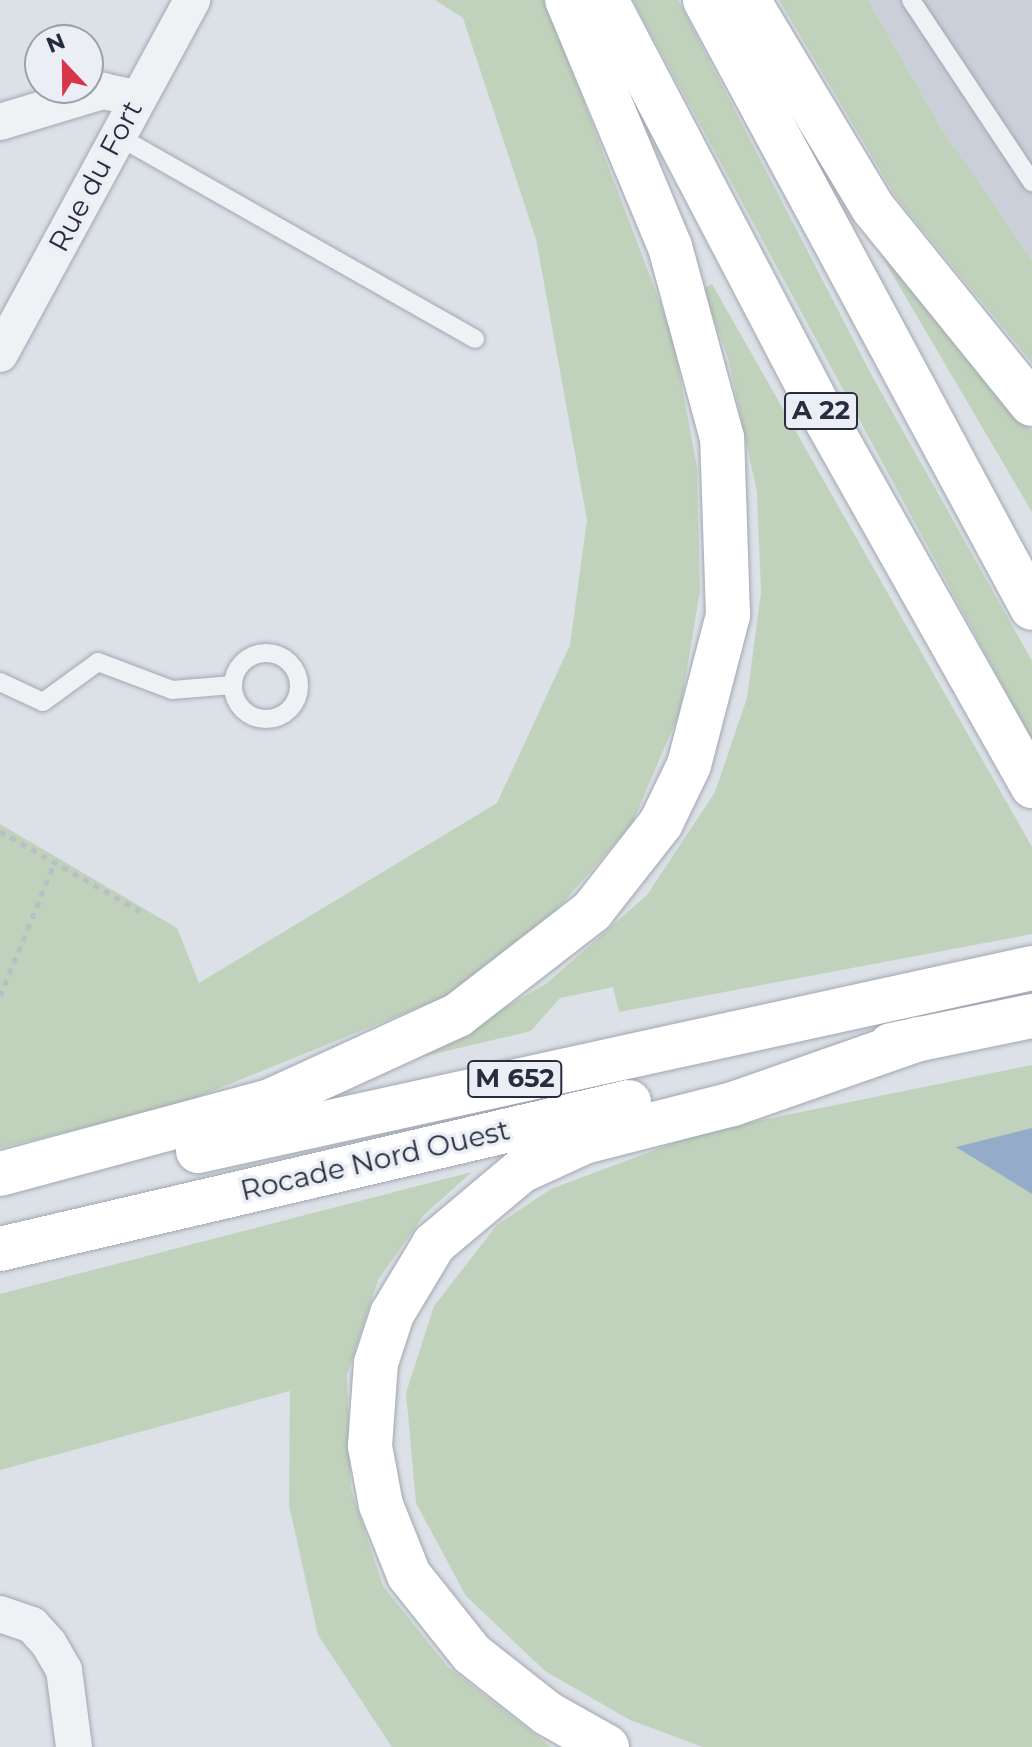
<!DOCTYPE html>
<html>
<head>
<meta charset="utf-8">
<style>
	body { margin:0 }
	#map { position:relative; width:1032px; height:1747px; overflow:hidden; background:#dce0e7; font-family:Montserrat,sans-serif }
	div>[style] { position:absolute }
	.built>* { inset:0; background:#cacfd9 }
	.green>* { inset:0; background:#c1d2bc }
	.water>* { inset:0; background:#94acca }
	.path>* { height:5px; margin-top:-2.5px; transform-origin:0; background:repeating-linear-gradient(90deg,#babec5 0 6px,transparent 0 12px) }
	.roads { filter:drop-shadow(0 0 2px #a1a7b1) drop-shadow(0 0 2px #a1a7b1) }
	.lane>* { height:18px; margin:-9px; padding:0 9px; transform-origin:9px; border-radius:9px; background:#eff1f5 }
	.lane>.ring { margin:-9px; padding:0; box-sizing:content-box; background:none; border:18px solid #eff1f5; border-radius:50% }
	.street>* { height:36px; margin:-18px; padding:0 18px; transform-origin:18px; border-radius:18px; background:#eff1f5 }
	.highway>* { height:44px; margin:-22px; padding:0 22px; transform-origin:22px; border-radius:22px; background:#fff }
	span { translate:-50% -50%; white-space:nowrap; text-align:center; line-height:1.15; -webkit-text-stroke:7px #ebeff5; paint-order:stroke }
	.shield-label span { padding:2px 6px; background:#ebeff5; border:2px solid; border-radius:6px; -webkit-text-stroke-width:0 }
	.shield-label { font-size:26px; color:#252d3e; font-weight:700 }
	.street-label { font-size:28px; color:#252d3e }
	.north { position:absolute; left:24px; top:24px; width:80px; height:80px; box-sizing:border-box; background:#ebeff5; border:2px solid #9ca1ac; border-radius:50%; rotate:338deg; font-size:22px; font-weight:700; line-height:32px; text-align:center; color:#252d3e }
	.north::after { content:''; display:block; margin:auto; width:28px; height:36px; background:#d73649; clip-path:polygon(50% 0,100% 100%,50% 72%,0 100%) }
</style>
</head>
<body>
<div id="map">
	<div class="built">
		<i style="clip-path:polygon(868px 0,1032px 0,1032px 260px,940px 126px)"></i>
	</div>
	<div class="green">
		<i style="clip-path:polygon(435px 0,545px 0,672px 334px,697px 467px,700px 591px,680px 711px,632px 824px,547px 921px,449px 995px,178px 1105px,0 1148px,0 824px,177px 928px,199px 983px,497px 803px,570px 645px,587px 520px,536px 239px,463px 18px)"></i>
		<i style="clip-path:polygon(633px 0,678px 0,871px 374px,1032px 661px,1032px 740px)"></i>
		<i style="clip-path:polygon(779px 0,868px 0,940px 126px,1032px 260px,1032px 363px,896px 197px)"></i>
		<i style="clip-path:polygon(874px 243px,1032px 431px,1032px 512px)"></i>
		<i style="clip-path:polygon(712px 284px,1032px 847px,1032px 934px,619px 1012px,613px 987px,560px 998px,531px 1031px,421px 1057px,547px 983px,647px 895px,715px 792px,747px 698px,761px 592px,757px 492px,728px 358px,703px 289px)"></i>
		<i style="clip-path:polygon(1032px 1065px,1032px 1747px,703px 1747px,630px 1720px,545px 1671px,466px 1596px,416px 1503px,406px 1393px,434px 1306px,497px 1225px,551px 1189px,703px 1132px)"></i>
		<i style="clip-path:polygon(472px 1172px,424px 1215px,378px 1280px,347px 1375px,351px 1489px,383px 1586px,448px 1667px,551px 1747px,392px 1747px,318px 1635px,289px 1505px,290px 1391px,0 1470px,0 1294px)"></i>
	</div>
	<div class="water">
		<i style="clip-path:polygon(1032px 1128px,1032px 1194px,956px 1147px)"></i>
	</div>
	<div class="path">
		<i style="left:0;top:831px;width:167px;rotate:29.8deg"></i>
		<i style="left:0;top:996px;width:145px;rotate:-67.7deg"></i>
	</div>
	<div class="roads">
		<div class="lane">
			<i style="left:911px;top:0;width:219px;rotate:56.4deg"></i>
			<i style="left:116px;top:135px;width:413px;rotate:29.6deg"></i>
			<i class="ring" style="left:233px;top:653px;width:48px;height:48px"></i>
			<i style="left:0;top:682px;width:47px;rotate:24.9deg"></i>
			<i style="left:43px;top:702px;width:68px;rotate:-36deg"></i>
			<i style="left:98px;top:662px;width:79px;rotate:20.7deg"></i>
			<i style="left:172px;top:690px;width:61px;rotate:-4.7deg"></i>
		</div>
		<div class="street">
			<i style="left:0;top:122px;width:108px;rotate:-16.8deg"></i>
			<i style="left:103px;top:91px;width:34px;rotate:12deg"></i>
			<i style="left:0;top:354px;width:403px;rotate:-61.5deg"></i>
			<i style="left:0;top:1614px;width:34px;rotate:19deg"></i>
			<i style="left:32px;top:1625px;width:25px;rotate:48deg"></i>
			<i style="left:49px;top:1644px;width:30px;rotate:60deg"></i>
			<i style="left:64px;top:1670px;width:78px;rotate:82.6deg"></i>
		</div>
		<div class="highway">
			<i style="left:606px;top:0;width:462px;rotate:62.4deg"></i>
			<i style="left:820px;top:409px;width:433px;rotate:60.6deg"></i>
			<i style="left:705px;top:0;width:690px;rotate:61.73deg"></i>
			<i style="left:748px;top:0;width:243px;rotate:59deg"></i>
			<i style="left:873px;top:208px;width:252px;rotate:51deg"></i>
			<i style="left:891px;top:1045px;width:144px;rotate:-11.6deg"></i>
			<i style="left:198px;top:1151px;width:854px;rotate:-12.38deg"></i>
			<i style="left:0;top:1174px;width:280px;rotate:-15.1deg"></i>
			<i style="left:270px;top:1101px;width:207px;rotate:-24.6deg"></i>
			<i style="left:458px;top:1015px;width:170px;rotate:-37.8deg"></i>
			<i style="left:592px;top:911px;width:112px;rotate:-51.9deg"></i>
			<i style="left:661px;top:823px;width:64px;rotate:-64.2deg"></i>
			<i style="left:689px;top:765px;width:155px;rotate:-75.4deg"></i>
			<i style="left:728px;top:615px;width:177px;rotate:-91.9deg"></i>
			<i style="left:722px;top:438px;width:198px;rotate:-105.2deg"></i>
			<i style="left:670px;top:247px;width:268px;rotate:-112.6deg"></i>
			<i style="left:0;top:1249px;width:646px;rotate:-13.15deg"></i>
			<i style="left:607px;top:1747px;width:69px;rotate:-150.5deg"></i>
			<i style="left:547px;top:1713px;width:95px;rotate:-141.8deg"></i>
			<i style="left:472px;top:1654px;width:101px;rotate:-128.6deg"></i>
			<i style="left:409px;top:1575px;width:75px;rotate:-111.8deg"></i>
			<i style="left:381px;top:1505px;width:60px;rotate:-100.6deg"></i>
			<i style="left:370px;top:1446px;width:83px;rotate:-85.9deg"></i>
			<i style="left:376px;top:1363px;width:52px;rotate:-71.9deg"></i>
			<i style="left:392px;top:1314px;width:82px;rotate:-59deg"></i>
			<i style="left:434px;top:1244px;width:114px;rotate:-40deg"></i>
			<i style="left:521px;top:1171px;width:69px;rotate:-24.7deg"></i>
			<i style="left:584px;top:1142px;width:154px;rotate:-14.3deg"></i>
			<i style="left:733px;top:1104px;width:197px;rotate:-19.3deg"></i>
		</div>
	</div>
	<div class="shield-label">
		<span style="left:821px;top:411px">A 22</span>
		<span style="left:515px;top:1079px">M 652</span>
	</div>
	<div class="street-label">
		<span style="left:95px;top:176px;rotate:-62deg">Rue du Fort</span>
		<span style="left:375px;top:1160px;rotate:-13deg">Rocade Nord Ouest</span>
	</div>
	<div class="north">N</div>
</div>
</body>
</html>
